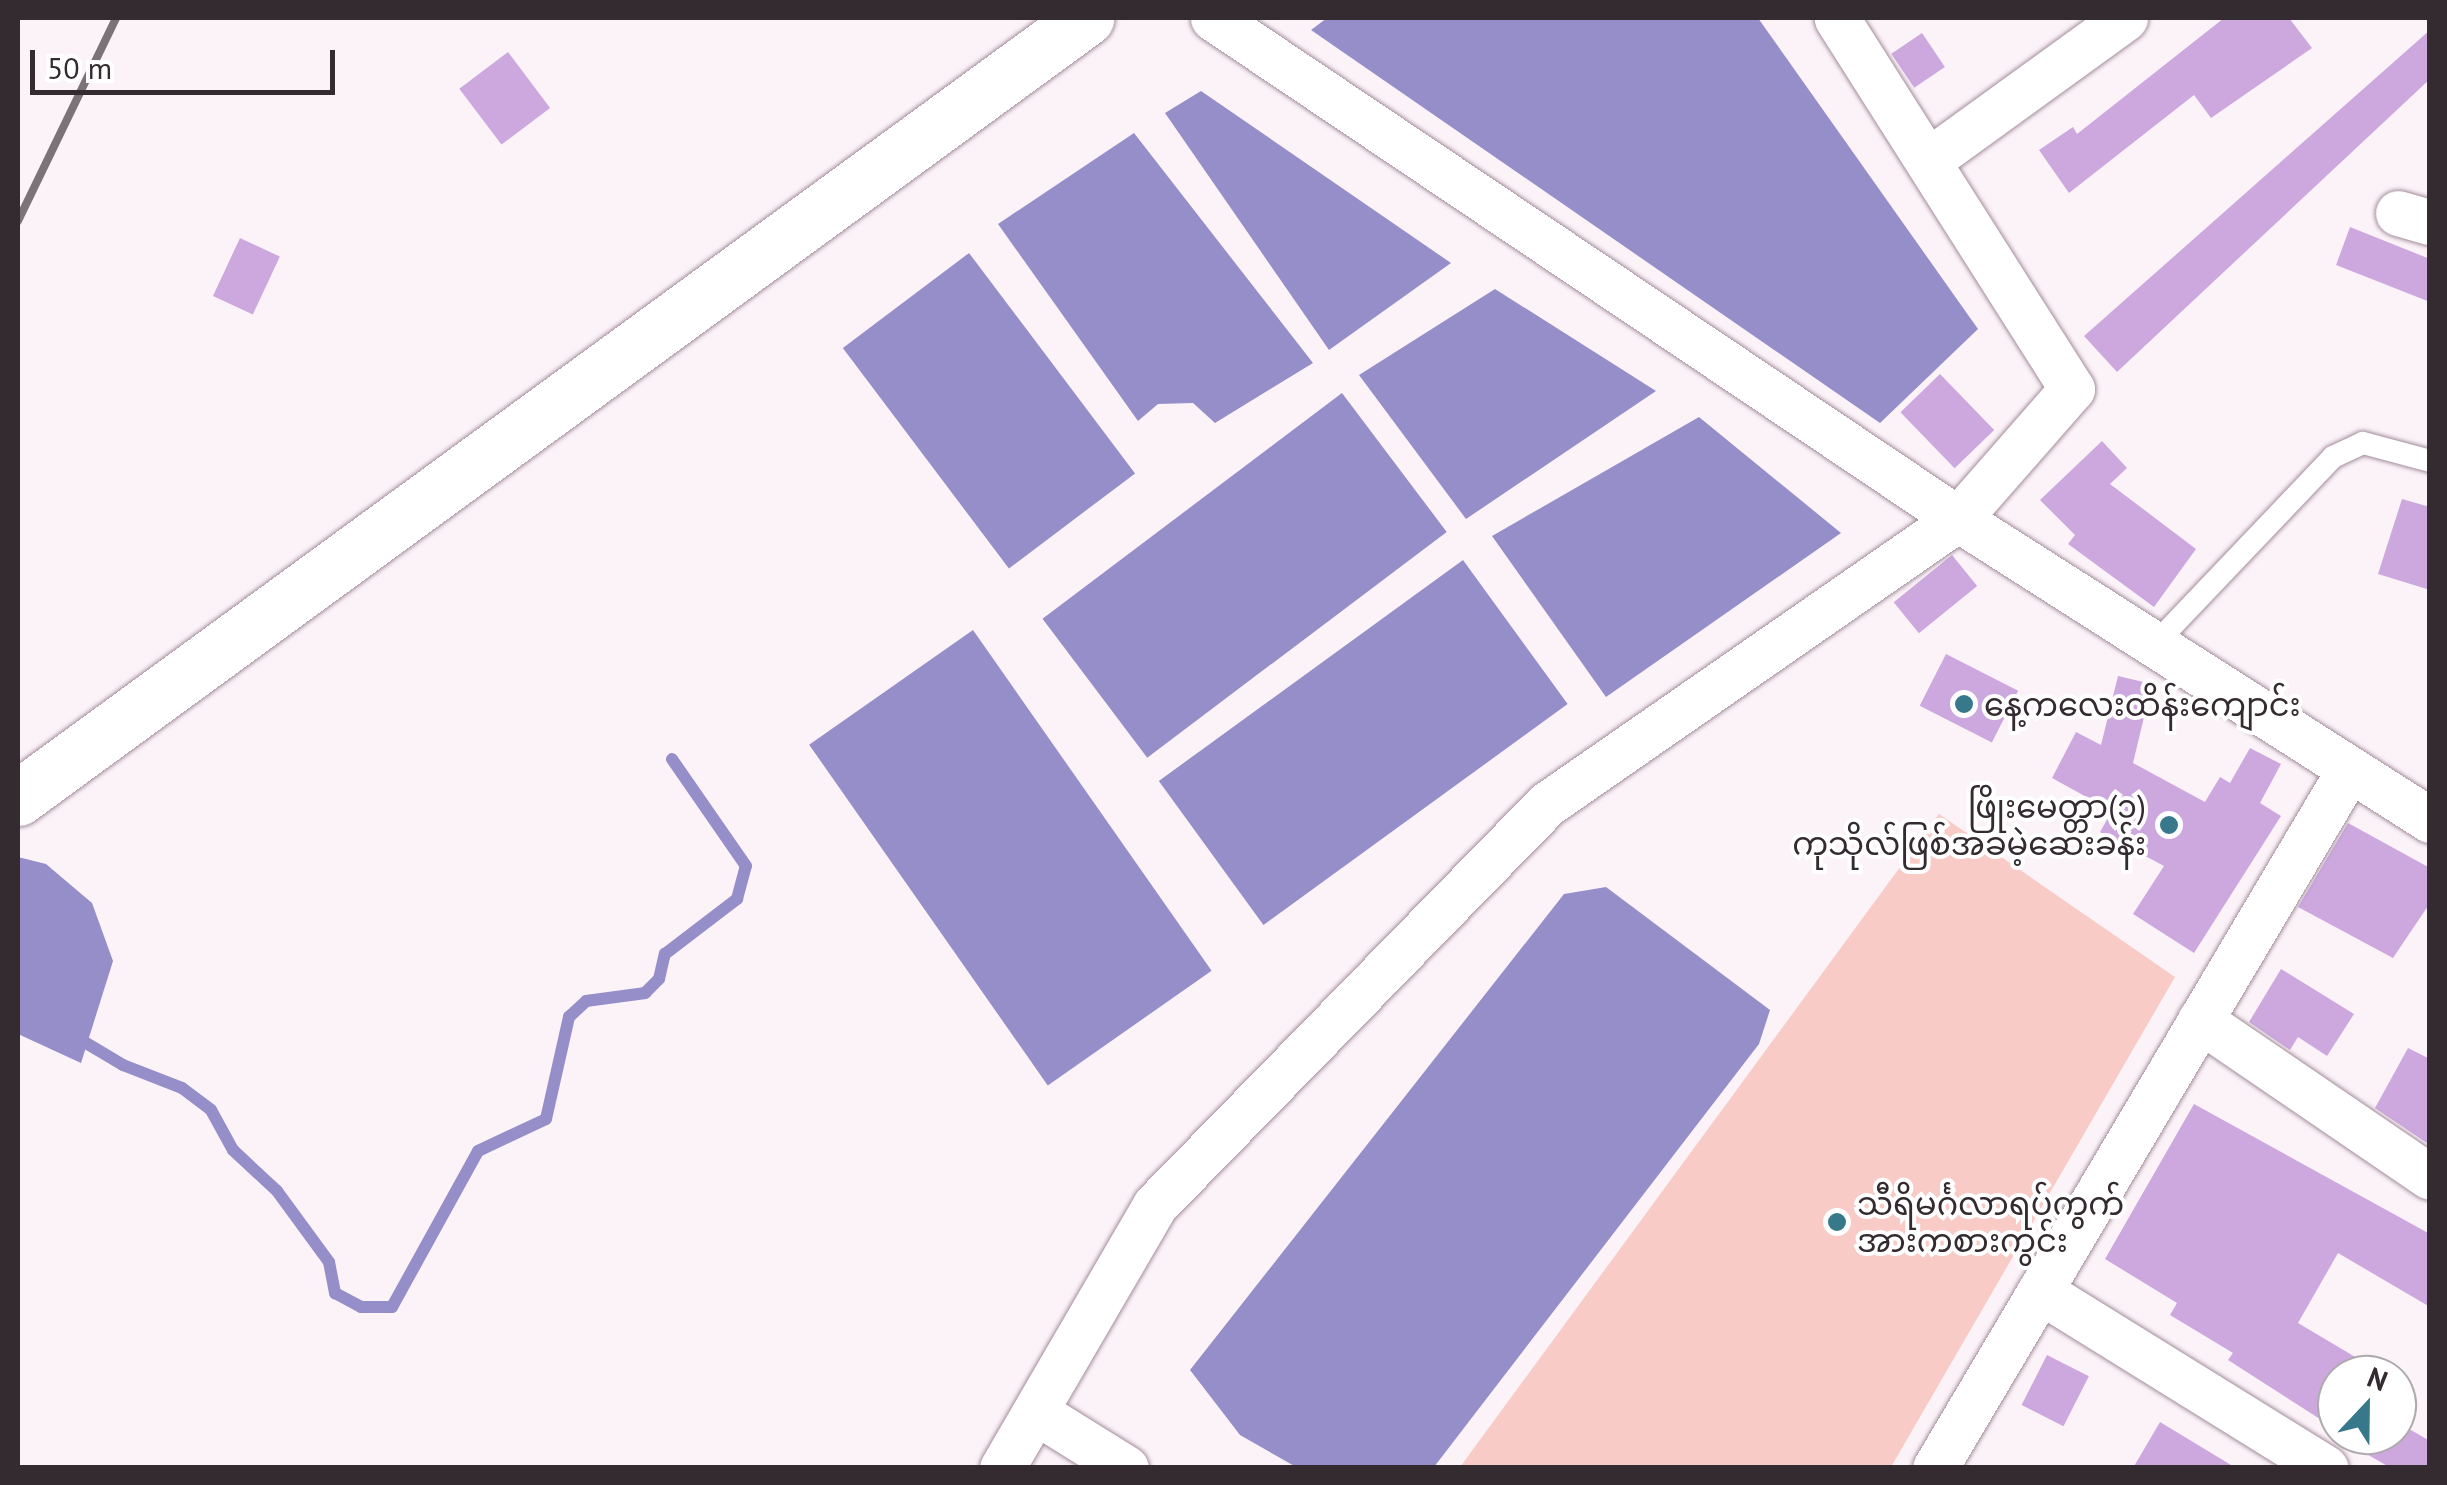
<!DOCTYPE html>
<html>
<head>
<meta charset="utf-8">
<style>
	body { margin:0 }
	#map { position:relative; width:2447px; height:1485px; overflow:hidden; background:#fcf3f9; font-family:"PT Sans","Noto Sans Myanmar",sans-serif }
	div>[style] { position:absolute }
	.green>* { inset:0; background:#f8cbc7 }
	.water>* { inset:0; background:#968ec9; transform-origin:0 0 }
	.stream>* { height:12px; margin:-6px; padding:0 6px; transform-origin:6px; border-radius:6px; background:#968ec9 }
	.building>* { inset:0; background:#cca8df; transform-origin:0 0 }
	.roads { filter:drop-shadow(0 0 2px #a28d9b) drop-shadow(0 0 2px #a28d9b) }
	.service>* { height:22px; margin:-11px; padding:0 11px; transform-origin:11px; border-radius:11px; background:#fff }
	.minor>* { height:45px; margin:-22.5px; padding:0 22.5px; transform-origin:22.5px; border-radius:22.5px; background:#fff }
	.secondary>* { height:55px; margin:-27.5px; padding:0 27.5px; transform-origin:27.5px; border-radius:27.5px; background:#fff }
	.rail>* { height:8px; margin:-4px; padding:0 4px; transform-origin:4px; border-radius:4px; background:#7c7379 }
	.dots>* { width:28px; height:28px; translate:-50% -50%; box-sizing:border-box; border:5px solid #fff; border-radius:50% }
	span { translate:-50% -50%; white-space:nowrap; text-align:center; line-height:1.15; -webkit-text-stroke:8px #fff; paint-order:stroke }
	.poi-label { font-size:32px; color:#342b31 }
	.left { translate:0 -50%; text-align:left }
	.right { translate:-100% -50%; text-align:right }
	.frame { position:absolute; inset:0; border:20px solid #342b31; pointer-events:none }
	.north { position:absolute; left:2317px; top:1355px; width:100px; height:100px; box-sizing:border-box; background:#fff; border:2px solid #aeaaad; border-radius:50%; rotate:22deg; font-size:28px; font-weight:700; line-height:40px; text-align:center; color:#342b31 }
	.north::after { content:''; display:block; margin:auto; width:35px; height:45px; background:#37788b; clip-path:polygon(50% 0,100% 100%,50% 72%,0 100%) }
	.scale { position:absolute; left:30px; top:50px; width:305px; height:45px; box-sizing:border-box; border:5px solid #342b31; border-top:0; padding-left:12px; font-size:30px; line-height:35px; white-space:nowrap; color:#342b31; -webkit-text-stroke:8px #fff; paint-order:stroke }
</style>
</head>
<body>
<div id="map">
	<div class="green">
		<i style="clip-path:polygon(1939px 814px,2175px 977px,1891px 1467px,1460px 1467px)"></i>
	</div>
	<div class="water">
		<i style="clip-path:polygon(1327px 18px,1758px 18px,1978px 329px,1880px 423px,1311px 30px)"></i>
		<i style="clip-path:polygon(1201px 91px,1451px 263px,1329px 350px,1165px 113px)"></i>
		<i style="clip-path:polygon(1134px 133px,1313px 363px,1215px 423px,1193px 403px,1158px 404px,1138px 421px,998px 224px)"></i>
		<i style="left:969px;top:253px;width:276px;height:158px;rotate:53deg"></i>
		<i style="clip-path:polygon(1495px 289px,1656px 391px,1466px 519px,1359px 375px)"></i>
		<i style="left:1342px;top:393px;width:174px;height:375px;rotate:53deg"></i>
		<i style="clip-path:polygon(1699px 417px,1841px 533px,1606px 697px,1492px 536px)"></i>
		<i style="left:1463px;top:560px;width:178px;height:376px;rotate:54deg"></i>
		<i style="left:973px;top:630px;width:416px;height:200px;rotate:55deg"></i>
		<i style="clip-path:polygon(18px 857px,46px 864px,92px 903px,113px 961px,81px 1063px,18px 1034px)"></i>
		<i style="clip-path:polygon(1606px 887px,1770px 1010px,1759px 1044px,1434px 1467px,1296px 1467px,1240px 1435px,1190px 1370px,1564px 894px)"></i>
	</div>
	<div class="stream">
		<i style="left:76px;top:1037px;width:55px;rotate:30.8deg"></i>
		<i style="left:123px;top:1065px;width:63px;rotate:21.3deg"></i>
		<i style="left:182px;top:1088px;width:36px;rotate:37deg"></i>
		<i style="left:211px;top:1110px;width:46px;rotate:61.2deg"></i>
		<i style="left:233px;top:1150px;width:60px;rotate:43deg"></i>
		<i style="left:277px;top:1191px;width:88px;rotate:53.8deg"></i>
		<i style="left:329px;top:1262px;width:32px;rotate:79deg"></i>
		<i style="left:335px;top:1293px;width:30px;rotate:28deg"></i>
		<i style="left:361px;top:1307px;width:31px"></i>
		<i style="left:392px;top:1307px;width:178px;rotate:-61.1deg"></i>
		<i style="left:478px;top:1151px;width:75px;rotate:-25.2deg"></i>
		<i style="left:546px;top:1119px;width:105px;rotate:-77.3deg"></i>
		<i style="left:569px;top:1017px;width:23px;rotate:-43deg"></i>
		<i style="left:586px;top:1001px;width:60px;rotate:-7.7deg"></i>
		<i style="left:645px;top:993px;width:20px;rotate:-45deg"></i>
		<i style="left:659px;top:979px;width:26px;rotate:-77deg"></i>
		<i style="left:665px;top:954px;width:91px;rotate:-37.4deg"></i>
		<i style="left:737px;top:899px;width:34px;rotate:-75deg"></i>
		<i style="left:746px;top:866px;width:130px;rotate:-124.7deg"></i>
	</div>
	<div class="building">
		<i style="clip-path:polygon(2224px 18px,2289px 18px,2312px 48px,2211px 118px,2194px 95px,2069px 193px,2039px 150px,2073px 127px,2077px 134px)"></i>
		<i style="clip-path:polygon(2430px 30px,2430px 79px,2117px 372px,2084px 336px)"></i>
		<i style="left:1922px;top:33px;width:41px;height:37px;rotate:56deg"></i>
		<i style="left:508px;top:52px;width:70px;height:61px;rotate:53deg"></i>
		<i style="clip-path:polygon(2350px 227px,2430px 259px,2430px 302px,2336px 265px)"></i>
		<i style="left:240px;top:238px;width:44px;height:64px;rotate:25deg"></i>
		<i style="left:1940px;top:374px;width:78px;height:55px;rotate:46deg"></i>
		<i style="clip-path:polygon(2102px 441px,2127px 468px,2110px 484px,2196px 549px,2154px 607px,2068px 544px,2075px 535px,2040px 500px)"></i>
		<i style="clip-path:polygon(2402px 499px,2430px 507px,2430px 590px,2378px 574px)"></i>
		<i style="left:1952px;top:555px;width:40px;height:75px;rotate:51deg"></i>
		<i style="left:1946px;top:654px;width:81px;height:58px;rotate:27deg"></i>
		<i style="clip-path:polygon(2118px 676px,2152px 684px,2133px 763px,2205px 802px,2220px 777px,2230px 783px,2250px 748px,2281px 764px,2260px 803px,2281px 816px,2194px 953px,2133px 914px,2164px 866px,2100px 832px,2112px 811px,2052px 778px,2076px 732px,2101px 745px)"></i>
		<i style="clip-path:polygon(2348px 823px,2430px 868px,2430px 903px,2393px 958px,2298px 907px)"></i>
		<i style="clip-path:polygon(2281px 969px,2354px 1014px,2327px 1056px,2298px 1037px,2290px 1050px,2249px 1022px)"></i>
		<i style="clip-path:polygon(2408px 1048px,2430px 1059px,2430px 1145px,2375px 1108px)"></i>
		<i style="clip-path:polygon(2194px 1104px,2430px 1234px,2430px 1307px,2338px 1253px,2298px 1323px,2362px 1361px,2354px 1375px,2337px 1375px,2337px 1430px,2228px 1360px,2233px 1353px,2170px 1315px,2177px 1303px,2105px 1259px)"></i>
		<i style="left:2047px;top:1355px;width:47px;height:56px;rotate:27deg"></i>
		<i style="clip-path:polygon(2160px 1422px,2236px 1468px,2133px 1468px)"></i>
		<i style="clip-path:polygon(2397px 1422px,2430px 1441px,2430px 1468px,2391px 1468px,2342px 1440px,2397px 1435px)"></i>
	</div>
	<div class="roads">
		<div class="service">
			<i style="left:2154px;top:645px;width:260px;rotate:-46.4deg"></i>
			<i style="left:2333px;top:457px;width:33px;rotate:-25deg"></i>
			<i style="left:2363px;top:443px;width:69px;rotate:15deg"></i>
		</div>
		<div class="minor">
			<i style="left:1213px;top:18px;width:898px;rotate:33.92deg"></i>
			<i style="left:1958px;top:519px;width:560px;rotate:32.53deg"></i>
			<i style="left:1929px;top:160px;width:242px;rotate:-35.9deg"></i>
			<i style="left:2398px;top:213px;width:33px;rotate:16deg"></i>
			<i style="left:2200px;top:1020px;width:278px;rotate:34.3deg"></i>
			<i style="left:2040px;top:1291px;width:336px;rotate:31.8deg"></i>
			<i style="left:1036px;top:1412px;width:106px;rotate:31.9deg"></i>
			<i style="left:1002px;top:1468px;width:304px;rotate:-59.8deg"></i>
			<i style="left:1155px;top:1205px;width:561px;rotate:-45.65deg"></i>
			<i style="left:1547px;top:804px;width:500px;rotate:-34.74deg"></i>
			<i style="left:1958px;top:519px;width:173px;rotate:-48.8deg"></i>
			<i style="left:2072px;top:389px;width:439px;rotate:-122.4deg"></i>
			<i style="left:1935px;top:1468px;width:812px;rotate:-59.33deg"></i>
		</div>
		<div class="secondary">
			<i style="left:18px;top:798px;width:1323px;rotate:-36.14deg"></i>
		</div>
	</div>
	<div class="rail">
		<i style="left:18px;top:221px;width:225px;rotate:-64.2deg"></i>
	</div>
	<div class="dots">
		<i style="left:1964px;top:704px;background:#37788b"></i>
		<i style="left:2169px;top:825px;background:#37788b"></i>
		<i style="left:1837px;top:1222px;background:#37788b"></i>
	</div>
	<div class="poi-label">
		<span class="left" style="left:1984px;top:704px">နေ့ကလေးထိန်းကျောင်း</span>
		<span class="right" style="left:2146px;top:825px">ဖြိုးမေတ္တာ(၁)<br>ကုသိုလ်ဖြစ်အခမဲ့ဆေးခန်း</span>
		<span class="left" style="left:1857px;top:1222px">သီရိမင်္ဂလာရပ်ကွက်<br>အားကစားကွင်း</span>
	</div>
	<div class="frame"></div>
	<div class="north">N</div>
	<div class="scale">50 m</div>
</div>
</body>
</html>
